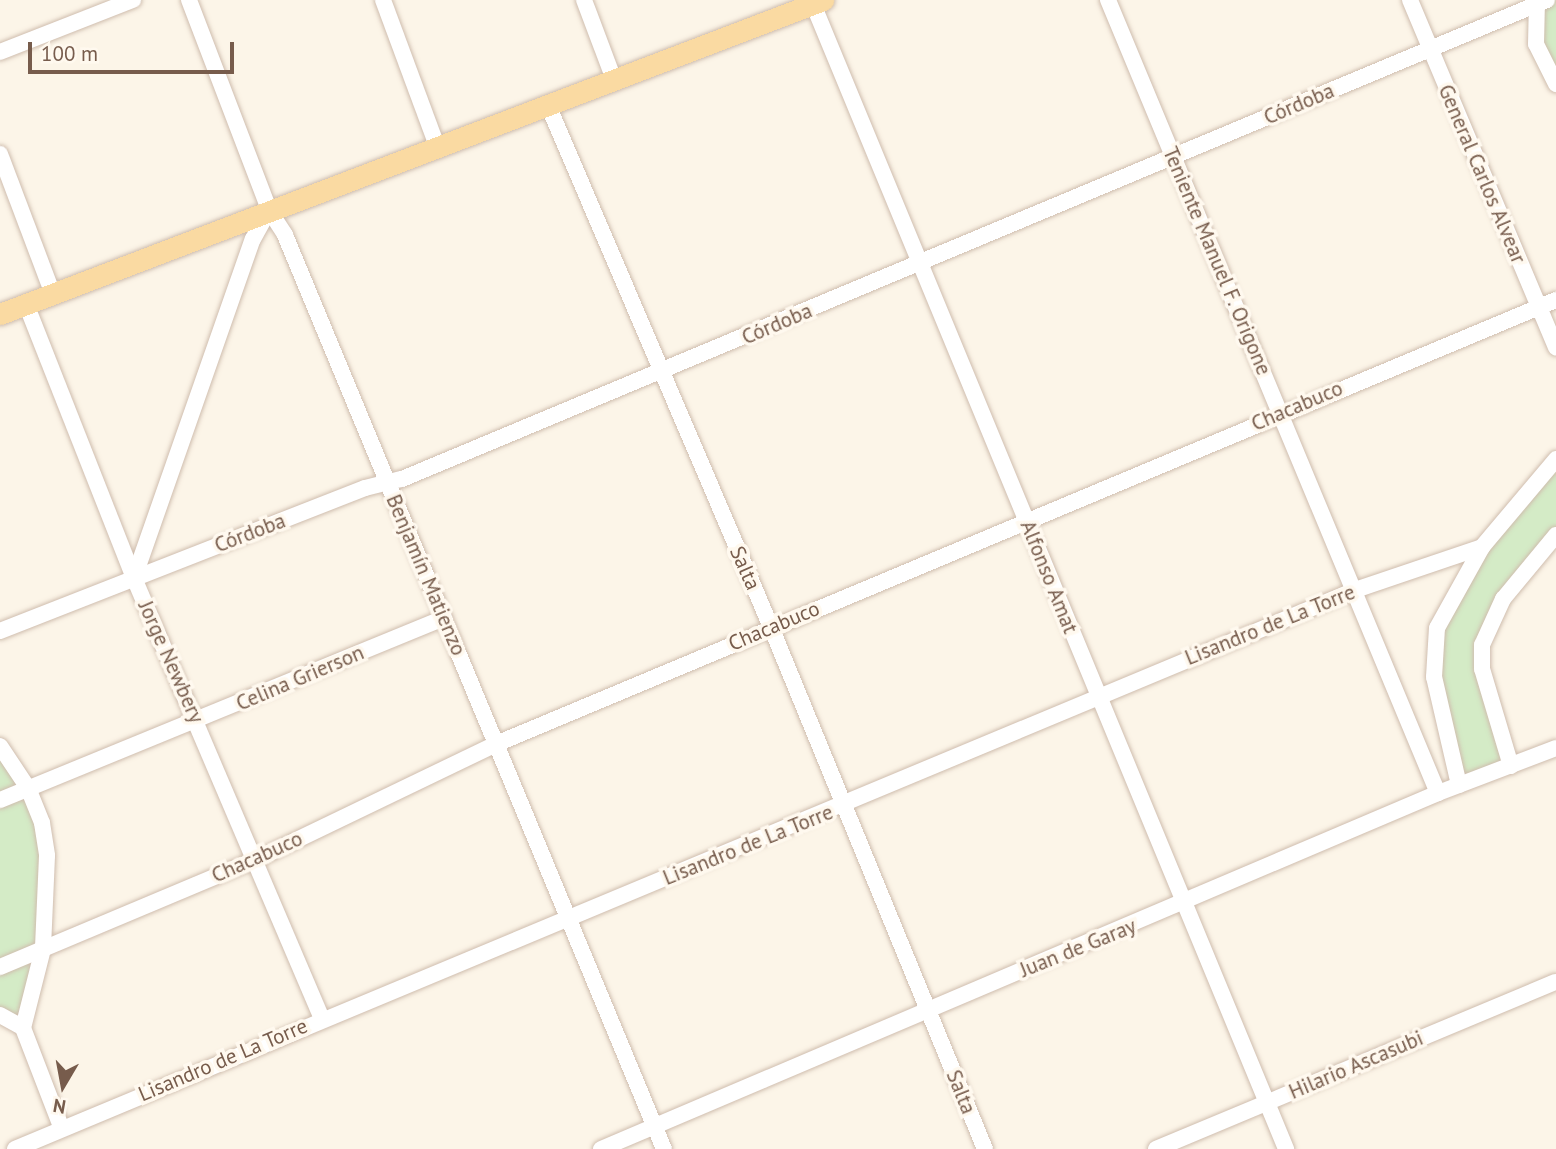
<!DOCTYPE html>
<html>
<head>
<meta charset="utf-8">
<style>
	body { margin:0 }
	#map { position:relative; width:1556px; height:1149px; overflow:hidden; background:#fcf5e8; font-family:"PT Sans",sans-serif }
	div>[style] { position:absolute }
	.green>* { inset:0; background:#d4ebc6 }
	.roads { filter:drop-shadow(0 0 2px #cfbdae) drop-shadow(0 0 2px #cfbdae) }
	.minor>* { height:16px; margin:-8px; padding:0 8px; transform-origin:8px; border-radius:8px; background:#fff }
	.major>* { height:21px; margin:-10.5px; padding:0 10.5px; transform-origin:10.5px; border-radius:10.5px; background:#fadaa2 }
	span { translate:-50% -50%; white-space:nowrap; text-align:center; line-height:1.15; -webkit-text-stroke:7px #fff9ef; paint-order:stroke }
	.street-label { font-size:21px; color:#775c4c }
	.north { position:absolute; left:28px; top:1051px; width:70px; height:70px; -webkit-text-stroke:5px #fff9ef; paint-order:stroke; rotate:190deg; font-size:19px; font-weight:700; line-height:28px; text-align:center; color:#775c4c }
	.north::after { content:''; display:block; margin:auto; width:24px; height:32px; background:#775c4c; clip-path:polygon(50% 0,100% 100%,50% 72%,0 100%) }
	.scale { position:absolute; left:28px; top:42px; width:206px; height:32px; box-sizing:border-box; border:4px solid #775c4c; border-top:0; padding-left:9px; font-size:21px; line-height:24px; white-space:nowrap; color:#775c4c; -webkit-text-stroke:5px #fff9ef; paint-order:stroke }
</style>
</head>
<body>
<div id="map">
	<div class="green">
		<i style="clip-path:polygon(1537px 0,1556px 0,1556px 84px,1549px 73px)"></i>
		<i style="clip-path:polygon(1556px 459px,1556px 535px,1503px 599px,1482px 645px,1511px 766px,1459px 785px,1434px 642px,1482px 547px)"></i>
		<i style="clip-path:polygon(0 746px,36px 807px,46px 898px,23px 1028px,0 1015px)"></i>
	</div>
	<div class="roads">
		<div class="minor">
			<i style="left:189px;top:0;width:225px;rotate:69.1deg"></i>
			<i style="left:269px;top:210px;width:30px;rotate:57deg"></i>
			<i style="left:285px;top:235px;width:989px;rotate:67.48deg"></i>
			<i style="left:383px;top:0;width:156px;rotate:69.7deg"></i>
			<i style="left:584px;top:0;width:85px;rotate:69.4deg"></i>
			<i style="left:1108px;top:0;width:859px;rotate:67.41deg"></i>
			<i style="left:1410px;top:0;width:377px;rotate:67.2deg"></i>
			<i style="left:1537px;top:0;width:44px;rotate:91.3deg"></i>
			<i style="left:1536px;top:44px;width:45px;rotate:63.4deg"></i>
			<i style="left:813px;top:4px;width:1239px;rotate:67.55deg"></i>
			<i style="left:0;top:52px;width:143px;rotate:-21.4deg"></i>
			<i style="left:548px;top:105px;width:568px;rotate:66.87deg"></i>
			<i style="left:771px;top:627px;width:564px;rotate:67.71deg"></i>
			<i style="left:0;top:154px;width:150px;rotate:69.3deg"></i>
			<i style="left:26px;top:304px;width:295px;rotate:68.5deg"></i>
			<i style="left:134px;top:578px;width:478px;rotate:66.9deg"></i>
			<i style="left:134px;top:578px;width:359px;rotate:-70.7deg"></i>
			<i style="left:253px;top:239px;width:33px;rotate:-61deg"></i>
			<i style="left:0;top:631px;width:392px;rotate:-21.4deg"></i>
			<i style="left:365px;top:488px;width:38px;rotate:-14deg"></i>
			<i style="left:402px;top:479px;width:1241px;rotate:-22.7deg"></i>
			<i style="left:0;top:746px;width:50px;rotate:56.3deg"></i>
			<i style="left:28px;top:788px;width:38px;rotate:68deg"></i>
			<i style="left:42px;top:823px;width:33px;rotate:81deg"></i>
			<i style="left:47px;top:856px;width:93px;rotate:92.5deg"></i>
			<i style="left:43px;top:949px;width:81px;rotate:104.2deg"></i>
			<i style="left:23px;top:1028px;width:108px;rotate:68.9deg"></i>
			<i style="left:1511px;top:766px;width:101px;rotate:-106.6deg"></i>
			<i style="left:1482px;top:669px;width:24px;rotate:-90deg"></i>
			<i style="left:1482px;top:645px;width:51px;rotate:-65.5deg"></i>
			<i style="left:1503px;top:599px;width:83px;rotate:-50.4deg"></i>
			<i style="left:1459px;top:785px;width:111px;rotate:-103deg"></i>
			<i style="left:1434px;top:677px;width:49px;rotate:-86.5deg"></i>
			<i style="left:1437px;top:628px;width:93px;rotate:-60.9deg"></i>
			<i style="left:1482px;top:547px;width:115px;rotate:-49.9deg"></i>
			<i style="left:0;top:800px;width:480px;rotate:-22.3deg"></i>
			<i style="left:0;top:967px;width:277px;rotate:-22.8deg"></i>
			<i style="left:255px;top:860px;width:267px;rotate:-25.7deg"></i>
			<i style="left:496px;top:744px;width:1149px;rotate:-22.73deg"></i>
			<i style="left:0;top:1015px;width:26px;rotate:29deg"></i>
			<i style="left:15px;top:1149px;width:1452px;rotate:-22.64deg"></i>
			<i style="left:1355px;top:590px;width:134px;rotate:-18.7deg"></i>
			<i style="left:601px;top:1149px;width:910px;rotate:-23.04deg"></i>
			<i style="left:1438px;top:793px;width:126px;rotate:-20.9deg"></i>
			<i style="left:1156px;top:1149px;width:433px;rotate:-22.7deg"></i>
		</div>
		<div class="major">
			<i style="left:0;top:314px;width:881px;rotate:-20.88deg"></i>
		</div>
	</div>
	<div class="street-label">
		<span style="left:1299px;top:104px;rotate:-23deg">Córdoba</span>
		<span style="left:1482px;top:174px;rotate:67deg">General Carlos Alvear</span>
		<span style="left:1217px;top:261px;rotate:67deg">Teniente Manuel F. Origone</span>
		<span style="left:777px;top:324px;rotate:-23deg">Córdoba</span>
		<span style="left:1297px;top:406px;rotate:-23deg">Chacabuco</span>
		<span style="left:250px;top:533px;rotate:-21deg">Córdoba</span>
		<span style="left:745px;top:568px;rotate:66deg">Salta</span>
		<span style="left:426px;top:575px;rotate:67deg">Benjamín Matienzo</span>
		<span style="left:1049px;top:577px;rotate:68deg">Alfonso Amat</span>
		<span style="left:1270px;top:625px;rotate:-22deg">Lisandro de La Torre</span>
		<span style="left:774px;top:626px;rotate:-23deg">Chacabuco</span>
		<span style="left:171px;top:662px;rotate:66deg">Jorge Newbery</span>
		<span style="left:300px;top:678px;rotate:-23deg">Celina Grierson</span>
		<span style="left:748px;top:845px;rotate:-22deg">Lisandro de La Torre</span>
		<span style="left:257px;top:857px;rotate:-24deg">Chacabuco</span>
		<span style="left:1078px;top:948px;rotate:-22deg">Juan de Garay</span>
		<span style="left:223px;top:1060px;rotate:-23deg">Lisandro de La Torre</span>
		<span style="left:1356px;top:1065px;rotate:-23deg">Hilario Ascasubi</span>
		<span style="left:961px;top:1092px;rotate:68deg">Salta</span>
	</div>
	<div class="north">N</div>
	<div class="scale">100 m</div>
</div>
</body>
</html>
